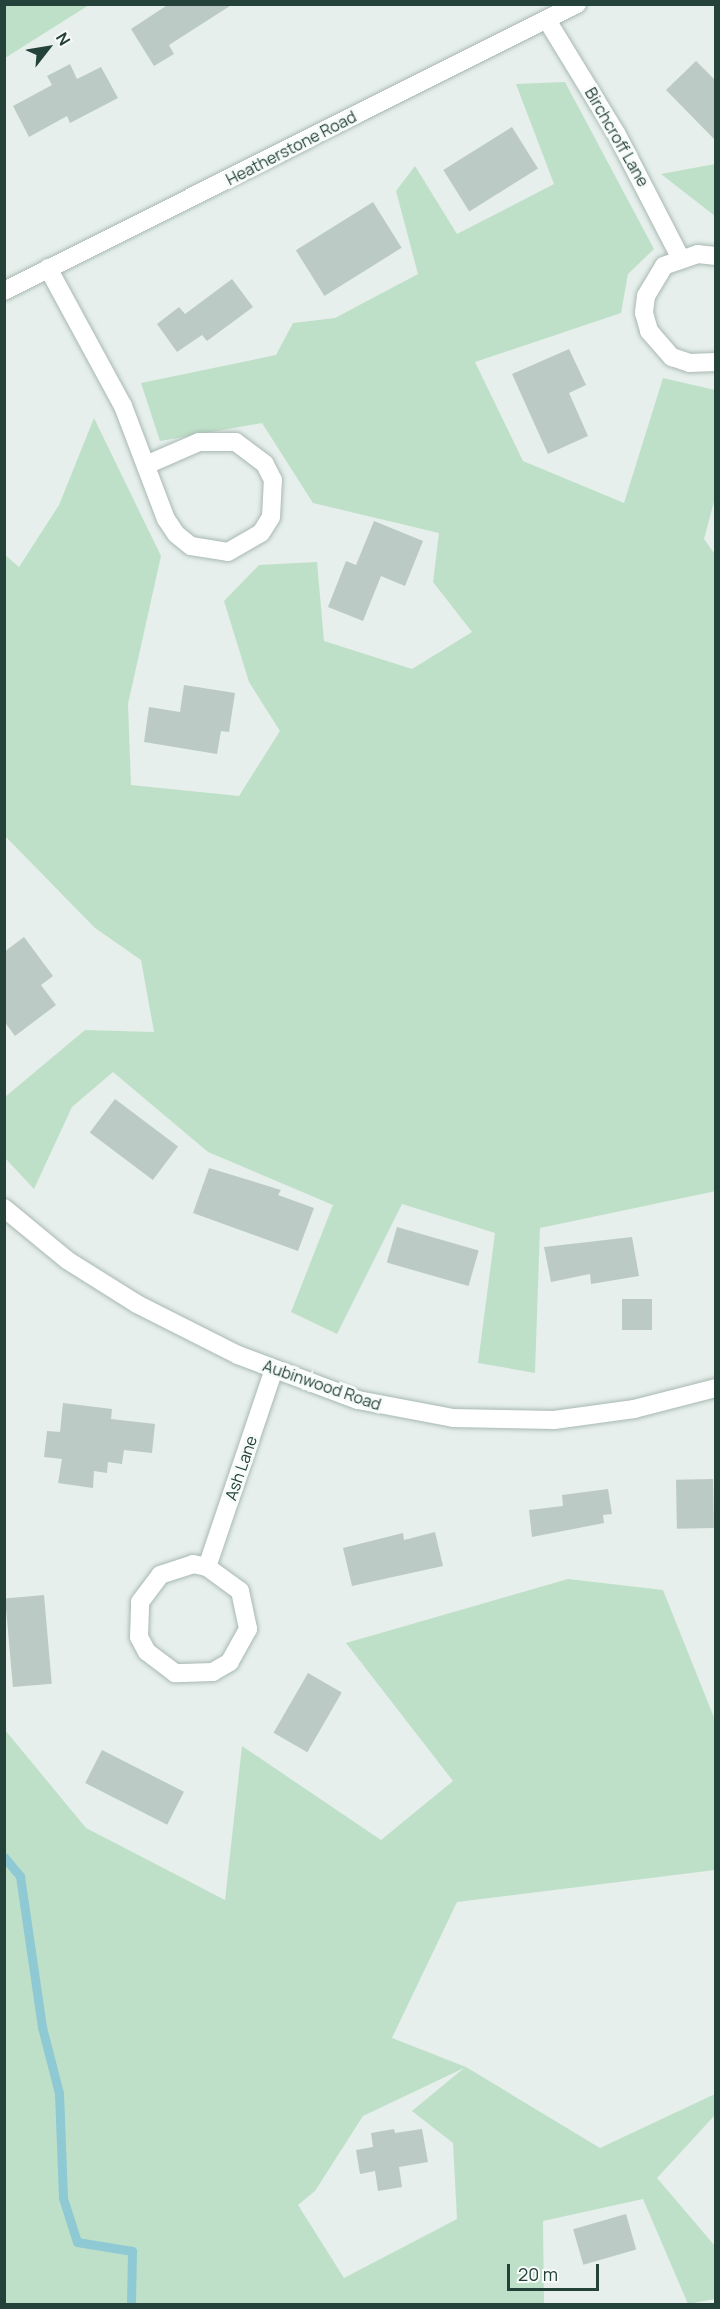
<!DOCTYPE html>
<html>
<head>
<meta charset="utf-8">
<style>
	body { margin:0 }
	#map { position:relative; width:720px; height:2309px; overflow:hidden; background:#e6efeb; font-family:Manrope,sans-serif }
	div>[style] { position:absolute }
	.green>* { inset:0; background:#bfe0c8 }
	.stream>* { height:9px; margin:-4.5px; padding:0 4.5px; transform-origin:4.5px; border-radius:4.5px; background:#8ec9d4 }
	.building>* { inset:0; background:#bbcac4; transform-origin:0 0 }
	.roads { filter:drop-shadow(0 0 2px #a8b8b2) drop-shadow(0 0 2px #a8b8b2) }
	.minor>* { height:18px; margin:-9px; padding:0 9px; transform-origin:9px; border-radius:9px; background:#fff }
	span { translate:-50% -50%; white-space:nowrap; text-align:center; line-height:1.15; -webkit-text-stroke:6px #f7fbf9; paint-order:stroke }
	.street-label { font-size:16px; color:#24423a }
	.frame { position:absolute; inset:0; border:6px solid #24423a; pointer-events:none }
	.north { position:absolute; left:18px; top:18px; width:60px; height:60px; -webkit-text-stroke:4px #f7fbf9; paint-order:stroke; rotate:59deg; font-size:16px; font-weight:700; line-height:24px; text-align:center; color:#24423a }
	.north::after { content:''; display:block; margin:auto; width:21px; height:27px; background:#24423a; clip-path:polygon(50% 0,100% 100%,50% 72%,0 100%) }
	.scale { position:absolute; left:507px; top:2264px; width:92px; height:27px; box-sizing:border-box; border:3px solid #24423a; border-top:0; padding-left:8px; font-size:18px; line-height:21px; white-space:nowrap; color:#24423a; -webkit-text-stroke:4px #f7fbf9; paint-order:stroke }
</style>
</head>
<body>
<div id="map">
	<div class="green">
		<i style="clip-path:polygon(5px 4px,89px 4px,89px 5px,5px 58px)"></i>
		<i style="clip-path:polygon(565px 82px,654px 249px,628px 274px,621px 313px,475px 362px,523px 461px,624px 503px,663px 378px,715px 390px,715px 498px,704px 539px,716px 556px,716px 1191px,540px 1228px,535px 1373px,478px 1363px,495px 1233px,402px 1204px,337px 1334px,291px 1312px,333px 1205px,208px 1152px,113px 1072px,72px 1107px,34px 1189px,5px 1158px,5px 1097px,85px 1030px,154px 1032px,141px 960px,95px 928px,5px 836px,4px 554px,19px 567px,59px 505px,94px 418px,161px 556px,128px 704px,131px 785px,239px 796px,280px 731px,249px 682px,224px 601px,259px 565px,317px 562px,324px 641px,412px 669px,472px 632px,433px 582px,439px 533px,313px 503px,262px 423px,160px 441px,141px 383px,276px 355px,293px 323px,335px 318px,418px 274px,396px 191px,415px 166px,457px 234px,554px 184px,516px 84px)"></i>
		<i style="clip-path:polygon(715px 164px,715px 216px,661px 174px)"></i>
		<i style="clip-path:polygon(evenodd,568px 1579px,663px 1590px,715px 1720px,715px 1870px,457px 1902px,392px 2038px,466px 2067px,600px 2148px,715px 2094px,715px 2115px,657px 2178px,715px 2246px,715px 2299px,688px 2304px,643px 2199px,543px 2221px,544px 2304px,5px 2304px,5px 1730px,86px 1828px,225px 1900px,242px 1746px,381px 1840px,453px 1781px,346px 1643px,568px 1579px,464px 2068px,412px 2111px,453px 2143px,457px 2219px,344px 2278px,298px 2205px,315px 2191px,363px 2116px,464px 2068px)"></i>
	</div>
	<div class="stream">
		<i style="left:4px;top:1857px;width:25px;rotate:50deg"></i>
		<i style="left:20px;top:1876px;width:153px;rotate:81.7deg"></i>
		<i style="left:42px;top:2027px;width:68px;rotate:75.6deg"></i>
		<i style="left:59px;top:2093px;width:105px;rotate:87.8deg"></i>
		<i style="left:63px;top:2198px;width:46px;rotate:72.3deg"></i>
		<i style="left:77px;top:2242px;width:56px;rotate:9.3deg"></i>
		<i style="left:132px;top:2251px;width:53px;rotate:91.1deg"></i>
	</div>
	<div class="building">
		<i style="clip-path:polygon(169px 4px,233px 4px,169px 45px,174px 54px,154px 66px,131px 29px)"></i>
		<i style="clip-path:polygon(696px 61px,716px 81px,716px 141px,666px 90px)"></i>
		<i style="clip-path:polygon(70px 64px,77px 79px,101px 67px,118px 98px,70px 123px,67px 116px,29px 137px,13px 106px,52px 85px,47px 76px)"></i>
		<i style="left:512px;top:127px;width:49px;height:81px;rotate:58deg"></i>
		<i style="left:373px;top:202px;width:54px;height:91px;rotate:58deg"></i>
		<i style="clip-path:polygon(232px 279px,253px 307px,207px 341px,202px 335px,177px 352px,157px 324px,179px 307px,185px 314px)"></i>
		<i style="clip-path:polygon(569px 349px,586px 385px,569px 393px,588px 436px,548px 454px,512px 374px)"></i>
		<i style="clip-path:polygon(374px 521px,423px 541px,405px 586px,381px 576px,363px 621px,328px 607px,346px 561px,356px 565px)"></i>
		<i style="clip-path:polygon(184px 685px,235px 693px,229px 732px,221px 731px,217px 754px,144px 742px,149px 707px,180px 712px)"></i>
		<i style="clip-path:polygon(24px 937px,53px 976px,41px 985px,56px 1005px,15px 1036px,4px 1021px,4px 952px)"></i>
		<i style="left:115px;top:1099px;width:79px;height:42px;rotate:37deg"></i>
		<i style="clip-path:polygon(209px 1168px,281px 1190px,278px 1195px,314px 1208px,298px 1251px,193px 1213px)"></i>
		<i style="left:397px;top:1227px;width:85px;height:37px;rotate:16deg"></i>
		<i style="clip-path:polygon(632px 1237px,639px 1276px,591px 1284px,590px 1274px,551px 1282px,544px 1247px)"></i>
		<i style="left:622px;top:1299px;width:30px;height:31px"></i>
		<i style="clip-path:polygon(63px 1403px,112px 1409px,111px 1419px,155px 1424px,152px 1453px,124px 1450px,122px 1464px,108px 1462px,107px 1473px,94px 1471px,93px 1488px,58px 1483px,62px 1459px,44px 1457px,47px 1431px,60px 1432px)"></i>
		<i style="left:713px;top:1479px;width:49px;height:37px;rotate:89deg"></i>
		<i style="clip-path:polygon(608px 1489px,612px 1514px,603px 1515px,604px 1523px,532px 1537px,529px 1510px,563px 1506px,562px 1495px)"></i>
		<i style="clip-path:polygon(435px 1532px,443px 1566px,352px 1586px,343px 1548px,403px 1533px,404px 1540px)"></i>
		<i style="left:44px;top:1595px;width:89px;height:39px;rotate:85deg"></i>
		<i style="left:308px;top:1673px;width:39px;height:69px;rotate:30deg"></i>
		<i style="left:102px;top:1750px;width:92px;height:37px;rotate:27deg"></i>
		<i style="clip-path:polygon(394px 2129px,395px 2133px,422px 2129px,428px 2162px,399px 2167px,402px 2187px,378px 2191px,375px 2171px,360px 2174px,356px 2150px,373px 2147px,371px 2133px)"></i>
		<i style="left:626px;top:2214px;width:37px;height:55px;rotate:74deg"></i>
	</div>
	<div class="roads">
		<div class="minor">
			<i style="left:547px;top:20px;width:132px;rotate:58.6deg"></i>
			<i style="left:616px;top:133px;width:140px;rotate:62.7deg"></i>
			<i style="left:716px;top:256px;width:18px;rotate:-174deg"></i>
			<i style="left:698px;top:254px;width:36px;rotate:161deg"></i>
			<i style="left:664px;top:266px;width:35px;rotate:121deg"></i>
			<i style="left:646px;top:296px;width:17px;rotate:97deg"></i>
			<i style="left:644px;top:313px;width:19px;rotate:74deg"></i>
			<i style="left:649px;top:331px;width:35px;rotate:49deg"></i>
			<i style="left:672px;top:357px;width:18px;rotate:19deg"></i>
			<i style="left:689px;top:363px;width:27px;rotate:-2deg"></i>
			<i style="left:48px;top:268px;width:157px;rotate:61.5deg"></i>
			<i style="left:123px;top:406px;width:121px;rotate:69.2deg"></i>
			<i style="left:166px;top:519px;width:18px;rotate:56deg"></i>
			<i style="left:176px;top:534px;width:19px;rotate:39deg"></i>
			<i style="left:191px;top:546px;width:37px;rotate:9deg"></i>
			<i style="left:228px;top:552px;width:38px;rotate:-30deg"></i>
			<i style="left:261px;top:533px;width:19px;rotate:-58deg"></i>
			<i style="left:271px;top:517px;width:37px;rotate:-87deg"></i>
			<i style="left:273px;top:480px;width:18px;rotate:-117deg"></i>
			<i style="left:265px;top:464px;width:36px;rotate:-143deg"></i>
			<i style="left:236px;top:442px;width:37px;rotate:180deg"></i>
			<i style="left:199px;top:442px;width:58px;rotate:156.5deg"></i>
			<i style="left:4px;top:291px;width:641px;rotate:-26.61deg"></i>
			<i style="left:4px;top:1208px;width:82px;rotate:39.5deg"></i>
			<i style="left:67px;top:1260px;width:83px;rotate:32.2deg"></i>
			<i style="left:137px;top:1304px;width:113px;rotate:26.8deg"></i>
			<i style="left:238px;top:1355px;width:128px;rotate:20.6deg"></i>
			<i style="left:358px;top:1400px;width:97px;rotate:10.7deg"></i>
			<i style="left:453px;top:1418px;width:101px;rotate:1.1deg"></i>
			<i style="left:554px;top:1420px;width:81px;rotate:-7.8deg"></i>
			<i style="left:634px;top:1409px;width:85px;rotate:-14.4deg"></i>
			<i style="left:207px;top:1567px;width:41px;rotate:36deg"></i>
			<i style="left:240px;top:1591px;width:39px;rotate:78deg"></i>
			<i style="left:248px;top:1629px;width:38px;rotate:119deg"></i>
			<i style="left:230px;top:1662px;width:20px;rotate:150deg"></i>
			<i style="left:213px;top:1672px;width:38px;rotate:178deg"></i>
			<i style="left:175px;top:1673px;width:35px;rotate:-143deg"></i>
			<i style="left:147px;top:1652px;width:17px;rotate:-118deg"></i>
			<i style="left:139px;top:1637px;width:35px;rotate:-88deg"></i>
			<i style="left:140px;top:1602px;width:34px;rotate:-53deg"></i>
			<i style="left:160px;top:1575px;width:35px;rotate:-18deg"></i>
			<i style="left:193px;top:1564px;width:14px;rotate:12deg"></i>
			<i style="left:207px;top:1567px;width:209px;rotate:-71.3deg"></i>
		</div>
	</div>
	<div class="street-label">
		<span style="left:617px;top:137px;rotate:60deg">Birchcroff Lane</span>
		<span style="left:291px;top:148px;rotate:-27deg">Heatherstone Road</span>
		<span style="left:322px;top:1385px;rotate:19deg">Aubinwood Road</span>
		<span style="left:241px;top:1468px;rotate:-71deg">Ash Lane</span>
	</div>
	<div class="frame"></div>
	<div class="north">N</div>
	<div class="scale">20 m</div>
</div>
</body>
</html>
